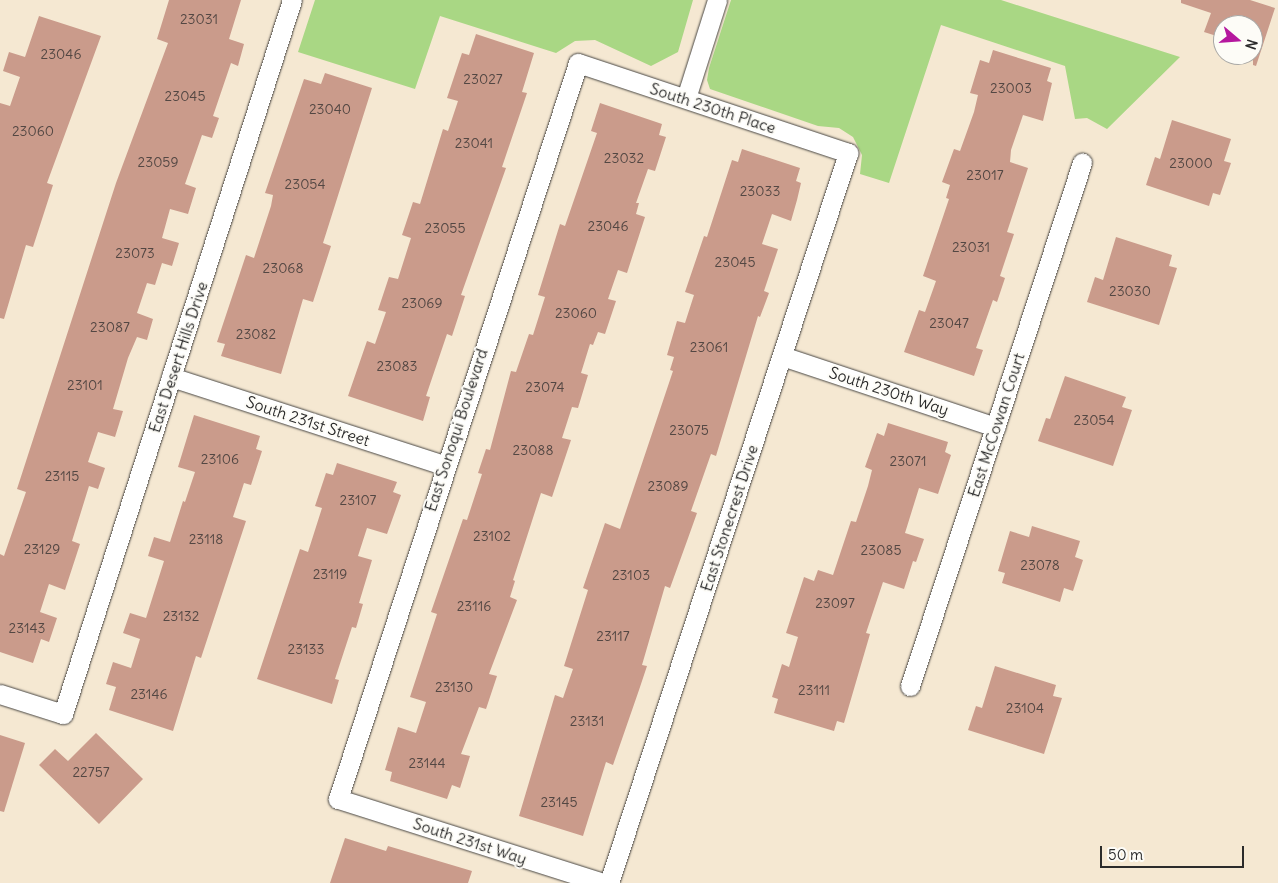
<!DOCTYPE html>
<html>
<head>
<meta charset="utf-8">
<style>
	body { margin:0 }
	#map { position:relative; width:1278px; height:883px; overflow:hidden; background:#f5e8d2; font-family:Delius,sans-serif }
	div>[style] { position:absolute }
	.green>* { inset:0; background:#a9d784 }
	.building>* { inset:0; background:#ca9b8b }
	.roads { filter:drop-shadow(0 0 1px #494744) drop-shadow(0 0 1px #494744) }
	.minor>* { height:19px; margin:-9.5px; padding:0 9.5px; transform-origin:9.5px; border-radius:9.5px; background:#fff }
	span { translate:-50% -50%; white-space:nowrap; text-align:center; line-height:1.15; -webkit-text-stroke:4px #fdfcf7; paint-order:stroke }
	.number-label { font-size:14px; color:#534743 }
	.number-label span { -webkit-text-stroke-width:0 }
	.street-label { font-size:16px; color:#2b2b2b }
	.north { position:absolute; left:1213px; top:15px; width:50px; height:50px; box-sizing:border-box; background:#fdfcf7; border:1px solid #a9a8a5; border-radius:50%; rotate:108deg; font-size:14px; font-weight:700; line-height:20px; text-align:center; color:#2b2b2b }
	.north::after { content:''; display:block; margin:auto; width:18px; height:22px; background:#b5179e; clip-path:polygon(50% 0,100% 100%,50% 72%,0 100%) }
	.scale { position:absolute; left:1100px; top:846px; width:144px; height:22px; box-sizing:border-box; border:2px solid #2b2b2b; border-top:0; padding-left:6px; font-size:15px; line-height:18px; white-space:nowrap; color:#2b2b2b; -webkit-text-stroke:4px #fdfcf7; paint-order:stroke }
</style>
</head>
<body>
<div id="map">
	<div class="green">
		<i style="clip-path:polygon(315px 0,693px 0,678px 52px,651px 66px,595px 40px,575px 41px,556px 53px,440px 16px,415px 89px,298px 52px)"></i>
		<i style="clip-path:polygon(731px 0,1001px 0,1180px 57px,1107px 129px,1087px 118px,1075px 119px,1065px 66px,941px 25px,889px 183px,860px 174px,862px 155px,853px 137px,839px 128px,818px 126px,710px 89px,707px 80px,709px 68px)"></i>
	</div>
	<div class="building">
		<i style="clip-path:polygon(169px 0,241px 0,229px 39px,244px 44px,238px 66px,231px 63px,213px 116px,219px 118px,212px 138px,202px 135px,185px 184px,196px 188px,188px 214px,170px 209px,162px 238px,179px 243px,172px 266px,162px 263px,155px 285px,147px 283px,137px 313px,153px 319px,147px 340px,137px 337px,128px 358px,113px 409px,123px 411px,115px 437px,98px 432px,88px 462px,105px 468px,98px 489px,89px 486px,72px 541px,80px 544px,65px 590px,49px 584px,40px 612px,57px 618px,49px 642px,41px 639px,33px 663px,0 652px,0 554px,4px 556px,26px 492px,17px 489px,116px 183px,168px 43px,157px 39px)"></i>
		<i style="clip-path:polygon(1181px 0,1250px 0,1275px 8px,1256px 66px,1253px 65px,1253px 25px,1223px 25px,1223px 38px,1204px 32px,1211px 13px,1181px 3px)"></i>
		<i style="clip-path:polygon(39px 16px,101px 36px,47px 183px,53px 185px,33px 247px,26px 245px,4px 319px,0 318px,0 103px,10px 106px,20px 77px,3px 71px,9px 52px,25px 57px)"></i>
		<i style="clip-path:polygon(476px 34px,534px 53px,522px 92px,527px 93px,502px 167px,506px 168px,461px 295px,465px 296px,452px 336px,447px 334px,426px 396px,430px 397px,423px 421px,348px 396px,367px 341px,375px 344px,386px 312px,378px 310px,389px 277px,398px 279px,411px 238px,402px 235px,413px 202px,420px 204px,443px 129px,448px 131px,458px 101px,447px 98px,462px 53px,469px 55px)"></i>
		<i style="clip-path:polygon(993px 50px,1051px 68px,1047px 81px,1052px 83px,1043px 121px,1023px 115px,1011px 150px,1010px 162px,1028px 168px,1007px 232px,1014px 234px,1000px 276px,1005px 278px,997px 302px,993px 300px,976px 348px,983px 350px,974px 376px,904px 352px,919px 310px,925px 312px,936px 281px,923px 276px,949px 199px,946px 198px,950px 185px,942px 182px,954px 149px,960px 151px,974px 112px,978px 95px,970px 93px,980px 60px,989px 63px)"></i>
		<i style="clip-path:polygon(325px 73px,372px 88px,323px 243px,331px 246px,313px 302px,303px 299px,281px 374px,221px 356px,225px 344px,217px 342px,246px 255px,254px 258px,271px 206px,273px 195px,265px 193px,304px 79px,321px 84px)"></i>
		<i style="clip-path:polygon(600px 103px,662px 124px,659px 135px,666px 137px,655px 171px,648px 169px,636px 203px,639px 203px,636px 214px,645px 217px,627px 273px,618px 270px,608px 299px,616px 301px,605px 334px,598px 332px,593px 345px,590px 344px,581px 373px,588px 375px,578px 408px,572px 407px,562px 438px,571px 440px,552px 497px,541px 493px,513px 580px,515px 581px,510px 597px,517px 600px,489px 674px,497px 676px,486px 709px,479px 707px,461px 754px,470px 756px,460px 788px,452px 785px,447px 799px,390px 781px,392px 772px,385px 770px,398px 727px,416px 733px,426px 702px,410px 697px,437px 614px,431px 612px,463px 519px,467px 520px,482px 474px,478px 473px,486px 449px,490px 450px,511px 371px,516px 372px,529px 334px,533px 335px,545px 297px,538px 295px,560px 224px,565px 226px,597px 133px,591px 131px)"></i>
		<i style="clip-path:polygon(1172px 120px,1231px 139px,1224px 161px,1231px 163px,1220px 195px,1213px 193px,1209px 206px,1146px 185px,1155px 157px,1160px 159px)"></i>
		<i style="clip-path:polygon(742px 149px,800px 168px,796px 181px,801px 183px,797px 200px,791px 221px,772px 214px,762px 244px,778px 249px,764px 291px,769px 293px,760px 317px,758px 316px,716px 456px,711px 454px,691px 511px,697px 513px,687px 541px,670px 588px,665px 586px,642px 665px,647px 666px,639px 690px,613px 765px,606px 762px,583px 836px,519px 816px,555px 695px,563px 698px,573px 669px,564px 666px,588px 590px,583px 588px,605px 523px,620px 529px,673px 371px,670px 370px,674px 357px,667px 355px,677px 321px,685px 323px,694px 295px,685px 292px,704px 236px,707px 237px,732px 160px,738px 162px)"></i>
		<i style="clip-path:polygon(1116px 237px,1172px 255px,1169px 266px,1177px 268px,1159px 325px,1087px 302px,1095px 277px,1103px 280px)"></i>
		<i style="clip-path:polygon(1065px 376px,1126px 397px,1122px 407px,1132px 410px,1113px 466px,1038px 441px,1046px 418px,1050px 419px)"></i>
		<i style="clip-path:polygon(194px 415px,260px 436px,256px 449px,262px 451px,251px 485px,244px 483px,233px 517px,246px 521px,201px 658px,196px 656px,173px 731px,109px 710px,116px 687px,106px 684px,113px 662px,131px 668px,140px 639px,123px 633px,130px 613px,146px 618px,164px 561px,148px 556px,154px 537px,170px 542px,183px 501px,185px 502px,195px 472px,178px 467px)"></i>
		<i style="clip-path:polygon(888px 423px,948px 442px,945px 452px,951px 455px,938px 494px,919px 488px,905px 533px,924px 539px,916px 562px,913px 561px,904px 589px,883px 582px,866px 633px,870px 634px,844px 723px,837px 721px,834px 731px,774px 713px,778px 699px,772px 697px,782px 664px,789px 667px,798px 637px,786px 633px,804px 577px,814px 581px,818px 570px,833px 575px,851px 521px,856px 522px,868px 486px,872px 470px,865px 467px,877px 433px,884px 436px)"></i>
		<i style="clip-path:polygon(337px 463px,397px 482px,393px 492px,401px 495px,387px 534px,367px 528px,358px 556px,372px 560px,359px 603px,363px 604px,356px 628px,352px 627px,335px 679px,339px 680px,332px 704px,257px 679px,300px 549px,308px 552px,322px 508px,315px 506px,326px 473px,333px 475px)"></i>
		<i style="clip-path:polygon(1032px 526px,1080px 541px,1075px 557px,1083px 560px,1073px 591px,1064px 588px,1060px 602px,1002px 583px,1005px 573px,998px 571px,1010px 531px,1029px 537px)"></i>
		<i style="clip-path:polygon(995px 666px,1056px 685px,1053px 696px,1062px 698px,1044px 754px,968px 730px,976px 706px,982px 708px)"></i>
		<i style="clip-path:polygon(96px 733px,143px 779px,99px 824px,39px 765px,55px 749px,68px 761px)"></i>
		<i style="clip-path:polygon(0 735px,25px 743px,4px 812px,0 811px)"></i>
		<i style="clip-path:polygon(345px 838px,386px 851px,388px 846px,472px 871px,468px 883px,330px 883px)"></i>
	</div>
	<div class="roads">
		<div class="minor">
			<i style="left:686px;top:98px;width:103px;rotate:-72.4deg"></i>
			<i style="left:782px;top:356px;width:225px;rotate:18.4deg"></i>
			<i style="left:171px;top:377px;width:287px;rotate:17.9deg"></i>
			<i style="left:910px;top:686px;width:551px;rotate:-71.8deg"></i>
			<i style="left:0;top:694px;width:66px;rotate:17.6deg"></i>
			<i style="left:63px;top:714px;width:750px;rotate:-72.22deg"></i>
			<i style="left:603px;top:883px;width:278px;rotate:-162.4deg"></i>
			<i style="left:338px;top:799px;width:774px;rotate:-71.94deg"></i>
			<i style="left:578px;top:63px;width:285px;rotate:18.4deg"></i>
			<i style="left:848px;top:153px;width:768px;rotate:108.13deg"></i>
		</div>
	</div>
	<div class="number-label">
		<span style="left:199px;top:19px">23031</span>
		<span style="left:61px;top:54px">23046</span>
		<span style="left:483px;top:79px">23027</span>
		<span style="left:1011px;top:88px">23003</span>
		<span style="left:185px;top:96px">23045</span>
		<span style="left:330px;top:109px">23040</span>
		<span style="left:33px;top:131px">23060</span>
		<span style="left:474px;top:143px">23041</span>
		<span style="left:624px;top:158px">23032</span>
		<span style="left:158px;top:162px">23059</span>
		<span style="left:1191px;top:163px">23000</span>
		<span style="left:985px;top:175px">23017</span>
		<span style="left:305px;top:184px">23054</span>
		<span style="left:760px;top:191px">23033</span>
		<span style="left:608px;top:226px">23046</span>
		<span style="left:445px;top:228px">23055</span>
		<span style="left:971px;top:247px">23031</span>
		<span style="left:135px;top:253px">23073</span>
		<span style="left:735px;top:262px">23045</span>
		<span style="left:283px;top:268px">23068</span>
		<span style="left:1130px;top:291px">23030</span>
		<span style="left:422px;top:303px">23069</span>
		<span style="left:576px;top:313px">23060</span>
		<span style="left:949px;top:323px">23047</span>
		<span style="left:110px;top:327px">23087</span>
		<span style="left:256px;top:334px">23082</span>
		<span style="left:709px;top:347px">23061</span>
		<span style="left:397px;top:366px">23083</span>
		<span style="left:85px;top:385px">23101</span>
		<span style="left:545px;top:387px">23074</span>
		<span style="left:1094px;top:420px">23054</span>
		<span style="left:689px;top:430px">23075</span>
		<span style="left:533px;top:450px">23088</span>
		<span style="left:220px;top:459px">23106</span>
		<span style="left:908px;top:461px">23071</span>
		<span style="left:62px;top:476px">23115</span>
		<span style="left:668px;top:486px">23089</span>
		<span style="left:358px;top:500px">23107</span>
		<span style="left:492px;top:536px">23102</span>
		<span style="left:206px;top:539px">23118</span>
		<span style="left:42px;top:549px">23129</span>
		<span style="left:881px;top:550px">23085</span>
		<span style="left:1040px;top:565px">23078</span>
		<span style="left:330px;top:574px">23119</span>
		<span style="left:631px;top:575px">23103</span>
		<span style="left:835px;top:603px">23097</span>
		<span style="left:474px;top:606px">23116</span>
		<span style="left:181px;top:616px">23132</span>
		<span style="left:27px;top:628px">23143</span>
		<span style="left:613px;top:636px">23117</span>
		<span style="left:306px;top:649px">23133</span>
		<span style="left:454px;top:687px">23130</span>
		<span style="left:814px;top:690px">23111</span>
		<span style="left:149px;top:694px">23146</span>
		<span style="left:1025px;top:708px">23104</span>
		<span style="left:587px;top:721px">23131</span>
		<span style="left:427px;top:763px">23144</span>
		<span style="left:91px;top:772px">22757</span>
		<span style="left:559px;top:802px">23145</span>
	</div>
	<div class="street-label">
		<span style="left:713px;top:108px;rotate:18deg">South 230th Place</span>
		<span style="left:178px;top:357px;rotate:-72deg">East Desert Hills Drive</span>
		<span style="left:889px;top:391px;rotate:18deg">South 230th Way</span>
		<span style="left:308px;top:421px;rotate:18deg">South 231st Street</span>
		<span style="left:996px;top:425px;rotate:-72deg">East McCowan Court</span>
		<span style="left:456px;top:430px;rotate:-72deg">East Sonoqui Boulevard</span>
		<span style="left:729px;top:518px;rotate:-72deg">East Stonecrest Drive</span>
		<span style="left:470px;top:841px;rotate:18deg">South 231st Way</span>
	</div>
	<div class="north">N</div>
	<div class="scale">50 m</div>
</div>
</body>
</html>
